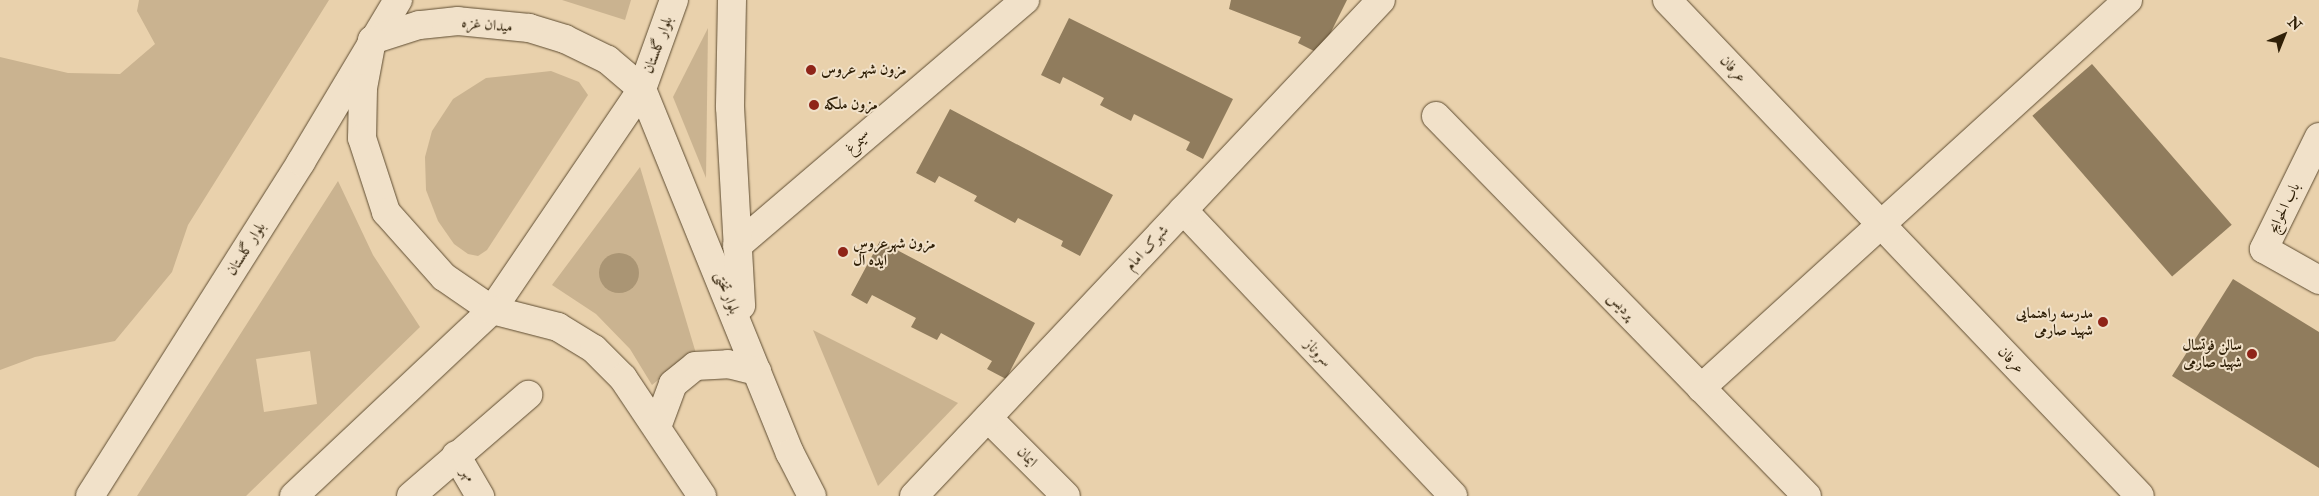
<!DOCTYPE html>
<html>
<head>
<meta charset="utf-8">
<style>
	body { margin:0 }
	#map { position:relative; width:2319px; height:496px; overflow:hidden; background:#e9d1ac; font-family:"IM FELL Double Pica",Amiri,serif }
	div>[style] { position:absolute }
	.green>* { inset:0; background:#cab390 }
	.water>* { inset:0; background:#aa9574 }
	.round { border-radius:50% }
	.building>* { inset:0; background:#907c5d; transform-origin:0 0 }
	.roads { filter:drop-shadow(0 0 1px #5e4c31) drop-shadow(0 0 1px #5e4c31) }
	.street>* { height:28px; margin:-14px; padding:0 14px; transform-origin:14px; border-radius:14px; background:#f1e1c9 }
	.secondary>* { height:28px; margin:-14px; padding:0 14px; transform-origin:14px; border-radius:14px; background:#f1e1c9 }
	.dots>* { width:14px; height:14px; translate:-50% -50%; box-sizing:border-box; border:2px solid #f1e1c9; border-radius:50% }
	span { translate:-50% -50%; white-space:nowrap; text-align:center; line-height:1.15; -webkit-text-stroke:4px #f1e1c9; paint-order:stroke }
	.street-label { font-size:15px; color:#302008 }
	.poi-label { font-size:15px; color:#302008; font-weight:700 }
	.left { translate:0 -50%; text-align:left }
	.right { translate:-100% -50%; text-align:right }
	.north { position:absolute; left:2259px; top:10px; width:50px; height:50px; -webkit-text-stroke:4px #f1e1c9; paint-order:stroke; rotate:44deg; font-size:14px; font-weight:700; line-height:20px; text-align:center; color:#302008 }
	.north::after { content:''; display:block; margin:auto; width:18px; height:22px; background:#302008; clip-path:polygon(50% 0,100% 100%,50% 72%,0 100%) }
</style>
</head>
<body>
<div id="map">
	<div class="green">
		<i style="clip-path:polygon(139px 0,329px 0,188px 225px,172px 272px,115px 341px,35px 357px,0 370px,0 57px,68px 73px,120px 74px,155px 44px,137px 11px)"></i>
		<i style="clip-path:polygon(562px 0,631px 0,625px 20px)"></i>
		<i style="clip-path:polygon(708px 28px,706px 178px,673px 97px)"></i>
		<i style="clip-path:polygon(551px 71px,579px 82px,588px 95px,487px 250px,478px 256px,468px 254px,454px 244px,438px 221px,426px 190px,425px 157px,432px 131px,453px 99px,486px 78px)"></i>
		<i style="clip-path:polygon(640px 167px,698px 360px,675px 366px,652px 385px,630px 349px,596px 314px,552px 285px)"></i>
		<i style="clip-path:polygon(evenodd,338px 181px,373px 255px,420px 327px,246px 496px,137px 496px,338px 181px,310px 351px,317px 404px,264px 412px,256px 359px,310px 351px)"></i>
		<i style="clip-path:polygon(813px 330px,958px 403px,878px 486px)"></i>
	</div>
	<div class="water">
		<i class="round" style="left:599px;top:253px;width:40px;height:40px"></i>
	</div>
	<div class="building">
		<i style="clip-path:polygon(1231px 0,1347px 0,1320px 54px,1298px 43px,1301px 37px,1229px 9px)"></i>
		<i style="clip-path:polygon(1069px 18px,1233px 99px,1203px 159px,1186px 150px,1190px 142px,1134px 114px,1131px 121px,1100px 105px,1104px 98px,1063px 77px,1060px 84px,1041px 75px)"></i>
		<i style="left:2092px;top:64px;width:213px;height:79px;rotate:49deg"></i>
		<i style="clip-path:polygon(950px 109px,1113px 195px,1080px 256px,1061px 246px,1063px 241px,1018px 218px,1015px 223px,974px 201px,977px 196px,939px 176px,935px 183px,916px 173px)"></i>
		<i style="clip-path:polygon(880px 241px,1035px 323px,1006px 379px,987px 369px,992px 361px,941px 333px,937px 340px,911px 327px,916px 318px,872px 295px,867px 304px,851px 295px)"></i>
		<i style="clip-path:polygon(2233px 279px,2319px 332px,2319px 468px,2172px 376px)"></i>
	</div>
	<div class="roads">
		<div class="street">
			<i style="left:1667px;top:0;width:685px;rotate:46.36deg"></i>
			<i style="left:1436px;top:116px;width:531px;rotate:45.69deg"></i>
			<i style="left:2319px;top:137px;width:125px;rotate:116.2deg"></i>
			<i style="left:2264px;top:249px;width:63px;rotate:29.4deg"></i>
			<i style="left:1183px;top:210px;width:393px;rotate:46.6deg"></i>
			<i style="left:737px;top:246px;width:379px;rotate:-40.5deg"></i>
			<i style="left:1701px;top:388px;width:577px;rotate:-42.26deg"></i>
			<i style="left:988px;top:418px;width:110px;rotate:45deg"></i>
			<i style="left:456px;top:455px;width:48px;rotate:59.7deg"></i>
			<i style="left:411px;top:496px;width:155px;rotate:-40.8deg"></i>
		</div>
		<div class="secondary">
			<i style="left:674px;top:0;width:95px;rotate:109.8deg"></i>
			<i style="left:642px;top:89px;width:393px;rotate:67.9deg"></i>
			<i style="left:790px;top:453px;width:48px;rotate:62.9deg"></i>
			<i style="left:732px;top:0;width:107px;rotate:91.1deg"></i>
			<i style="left:730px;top:107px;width:199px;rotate:86.8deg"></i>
			<i style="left:657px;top:427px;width:46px;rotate:-69.6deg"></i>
			<i style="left:673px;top:384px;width:28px;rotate:-39deg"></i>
			<i style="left:695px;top:366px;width:33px;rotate:-3deg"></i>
			<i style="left:728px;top:364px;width:30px;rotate:14deg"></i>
			<i style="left:90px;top:496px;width:395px;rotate:-57.7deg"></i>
			<i style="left:301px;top:162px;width:189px;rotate:-59.1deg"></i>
			<i style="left:294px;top:496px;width:272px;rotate:-43.2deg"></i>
			<i style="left:492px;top:310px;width:267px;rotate:-55.8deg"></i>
			<i style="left:642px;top:89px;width:45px;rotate:-139.5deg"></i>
			<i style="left:608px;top:60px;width:48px;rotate:-154deg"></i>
			<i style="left:565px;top:39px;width:38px;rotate:-163deg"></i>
			<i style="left:529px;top:28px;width:71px;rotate:-174.4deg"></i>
			<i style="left:458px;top:21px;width:39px;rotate:174deg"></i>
			<i style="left:419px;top:25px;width:49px;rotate:162.3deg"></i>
			<i style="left:372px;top:40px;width:49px;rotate:100.6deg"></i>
			<i style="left:363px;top:88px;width:50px;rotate:91.1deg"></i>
			<i style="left:362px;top:138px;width:78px;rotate:72deg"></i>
			<i style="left:386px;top:212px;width:87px;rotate:48.3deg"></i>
			<i style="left:444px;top:277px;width:58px;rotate:34.5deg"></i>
			<i style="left:492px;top:310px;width:68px;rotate:14.4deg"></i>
			<i style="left:558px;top:327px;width:42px;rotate:31.4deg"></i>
			<i style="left:594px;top:349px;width:41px;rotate:45deg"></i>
			<i style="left:623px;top:378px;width:142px;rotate:56.2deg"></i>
			<i style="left:914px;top:496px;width:681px;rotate:-46.72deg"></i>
		</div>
	</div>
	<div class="dots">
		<i style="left:811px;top:70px;background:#8f2418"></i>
		<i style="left:814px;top:105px;background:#8f2418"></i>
		<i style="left:843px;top:252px;background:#8f2418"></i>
		<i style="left:2103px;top:322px;background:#8f2418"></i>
		<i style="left:2252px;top:354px;background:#8f2418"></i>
	</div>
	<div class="street-label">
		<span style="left:487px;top:25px;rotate:5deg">میدان غزه</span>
		<span style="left:658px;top:45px;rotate:-70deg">بلوار گلستان</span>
		<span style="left:1733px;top:69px;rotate:46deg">عرفان</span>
		<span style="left:858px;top:142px;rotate:-40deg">سیمرغ</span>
		<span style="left:2284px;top:208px;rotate:-64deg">باب الحوایج</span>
		<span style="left:1147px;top:248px;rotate:-47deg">شهرک امام</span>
		<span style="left:246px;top:249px;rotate:-58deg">بلوار گلستان</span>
		<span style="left:727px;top:293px;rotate:69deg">بلوار تختی</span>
		<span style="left:1621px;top:306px;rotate:46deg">پردیس</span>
		<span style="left:1318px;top:353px;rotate:47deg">سروناز</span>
		<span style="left:2011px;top:360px;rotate:46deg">عرفان</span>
		<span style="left:1027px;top:457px;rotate:45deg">ایمان</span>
		<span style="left:468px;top:475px;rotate:60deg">مهر</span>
	</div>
	<div class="poi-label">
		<span class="left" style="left:821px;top:70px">مزون شهر عروس</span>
		<span class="left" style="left:824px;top:105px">مزون ملکه</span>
		<span class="left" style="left:853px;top:252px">مزون شهرعروس<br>ایده آل</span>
		<span class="right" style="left:2093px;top:322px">مدرسه راهنمایی<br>شهید صارمی</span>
		<span class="right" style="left:2242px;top:354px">سالن فوتسال<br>شهید صارمی</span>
	</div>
	<div class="north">N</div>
</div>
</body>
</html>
